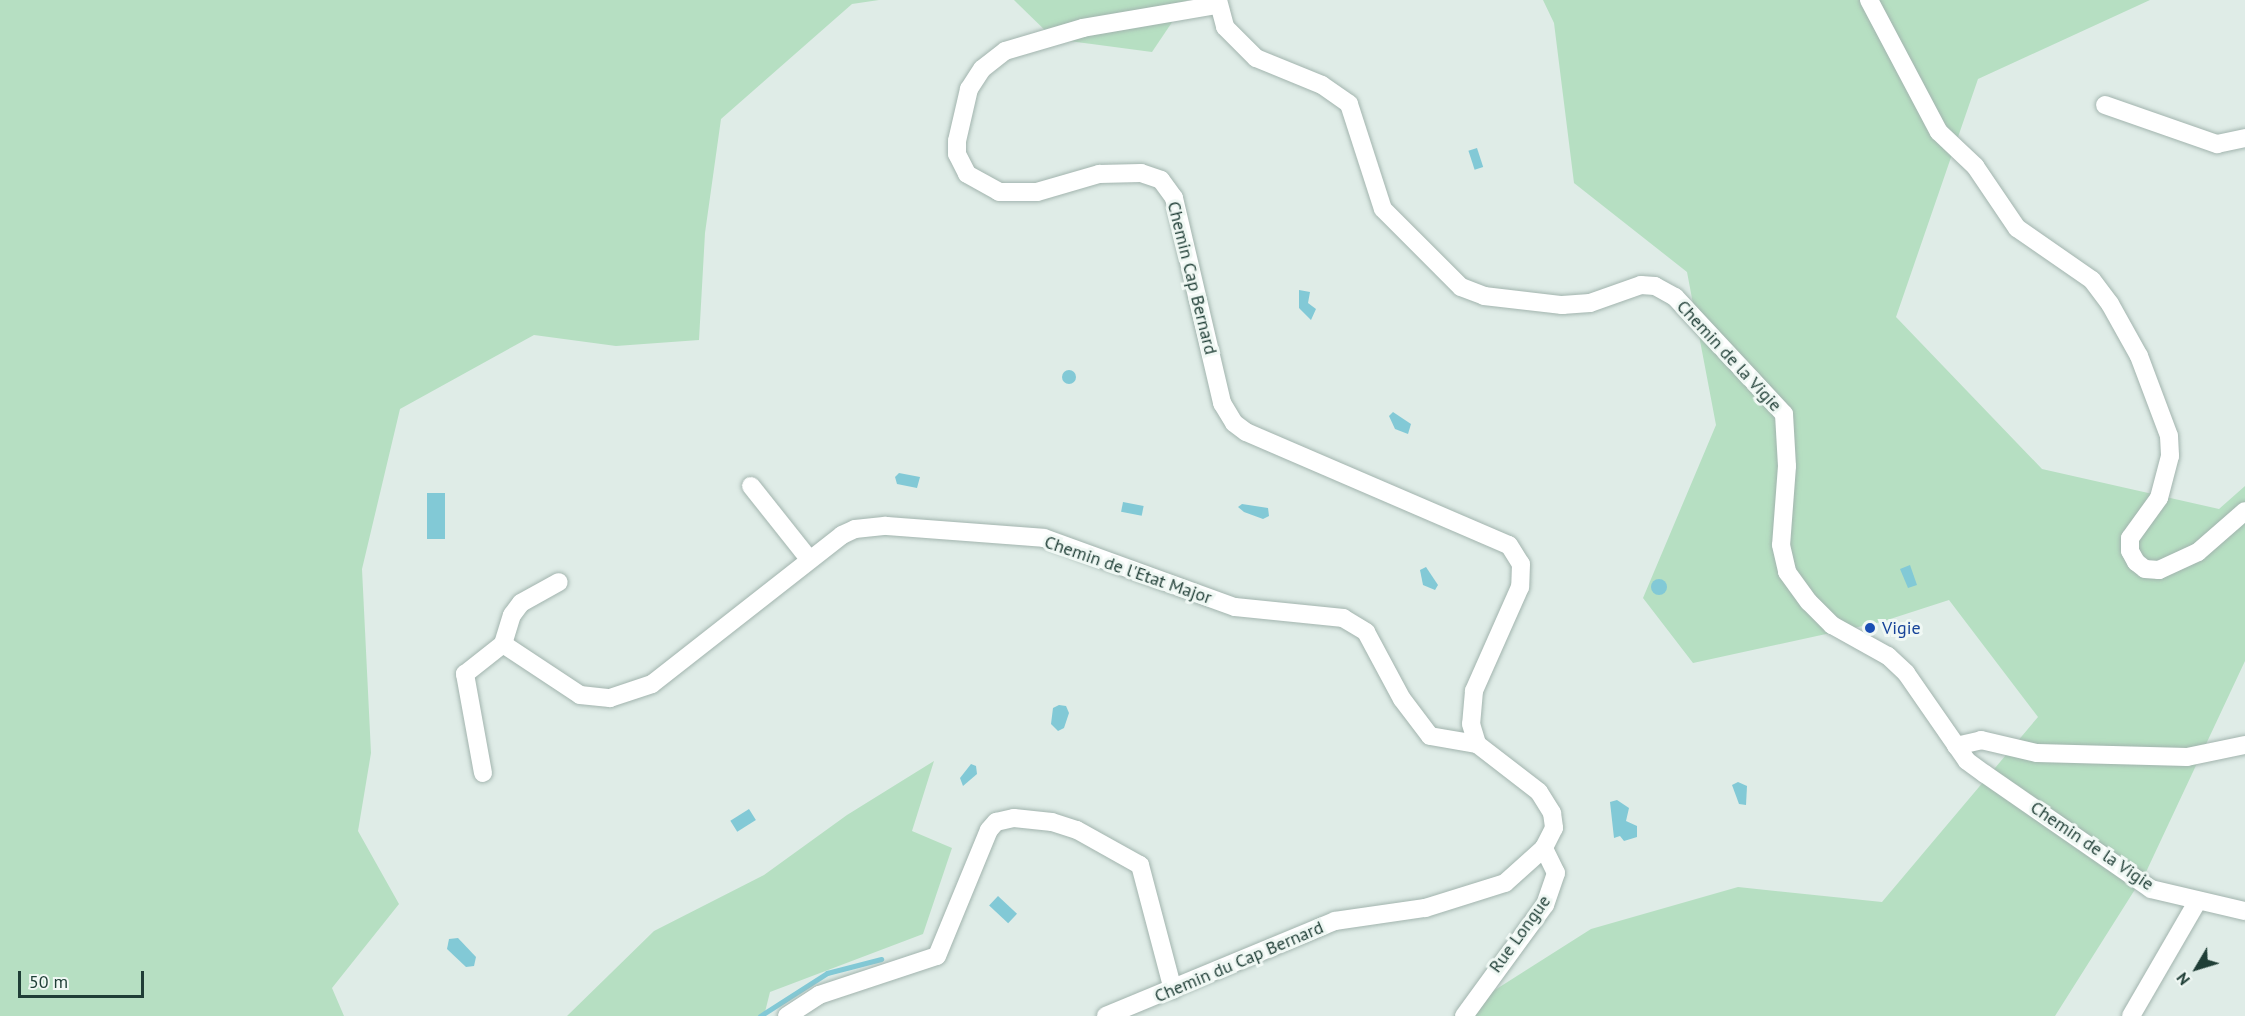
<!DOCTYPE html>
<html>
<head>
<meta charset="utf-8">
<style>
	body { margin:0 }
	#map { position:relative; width:2245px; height:1016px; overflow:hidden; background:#dfece7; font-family:"PT Sans",sans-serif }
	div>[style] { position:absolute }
	.green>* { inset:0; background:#b6dfc2 }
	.water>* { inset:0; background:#82c9d6; transform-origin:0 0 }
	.round { border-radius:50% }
	.stream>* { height:5px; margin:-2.5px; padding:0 2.5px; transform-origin:2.5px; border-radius:2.5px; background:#82c9d6 }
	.roads { filter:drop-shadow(0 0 2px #a2b4ae) drop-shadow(0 0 2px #a2b4ae) }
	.minor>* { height:18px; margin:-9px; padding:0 9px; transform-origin:9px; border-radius:9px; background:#fff }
	.tertiary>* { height:18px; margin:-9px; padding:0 9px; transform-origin:9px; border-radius:9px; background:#fff }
	.dots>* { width:16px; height:16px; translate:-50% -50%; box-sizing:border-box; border:3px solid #f0f8f4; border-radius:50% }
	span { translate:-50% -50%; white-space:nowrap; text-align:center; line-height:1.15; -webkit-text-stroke:6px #f0f8f4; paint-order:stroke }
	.street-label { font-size:18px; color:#1f3e36 }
	.transit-label { font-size:18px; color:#164399 }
	.left { translate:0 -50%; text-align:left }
	.north { position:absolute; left:2167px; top:938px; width:60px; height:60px; -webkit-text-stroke:4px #f0f8f4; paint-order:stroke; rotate:232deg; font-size:16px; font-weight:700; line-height:24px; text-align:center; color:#1f3e36 }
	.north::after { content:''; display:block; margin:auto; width:21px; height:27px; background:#1f3e36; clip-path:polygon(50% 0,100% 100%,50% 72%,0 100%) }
	.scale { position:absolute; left:18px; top:971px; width:126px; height:27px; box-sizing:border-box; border:3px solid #1f3e36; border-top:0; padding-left:8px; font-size:18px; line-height:21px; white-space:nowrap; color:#1f3e36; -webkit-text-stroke:4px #f0f8f4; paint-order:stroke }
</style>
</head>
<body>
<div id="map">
	<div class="green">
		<i style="clip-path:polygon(0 0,879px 0,852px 4px,721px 119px,705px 233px,699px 340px,616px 346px,534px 335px,400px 409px,362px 569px,371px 753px,358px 831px,399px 904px,332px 988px,344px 1016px,0 1016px)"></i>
		<i style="clip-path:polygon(1014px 0,1187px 0,1152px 52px,1054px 39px)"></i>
		<i style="clip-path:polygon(1543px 0,2150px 0,1978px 79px,1896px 317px,2042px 469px,2219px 509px,2245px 486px,2245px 661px,2146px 872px,2055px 1016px,1454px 1016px,1591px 929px,1738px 887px,1882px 902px,2038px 717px,1949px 600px,1881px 622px,1693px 663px,1643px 598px,1716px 425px,1687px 272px,1574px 183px,1554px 23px)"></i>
		<i style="clip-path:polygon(934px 761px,912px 831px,952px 848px,923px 934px,770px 992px,764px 1016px,567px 1016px,654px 931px,764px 875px,847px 815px)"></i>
	</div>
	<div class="water">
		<i style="left:1477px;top:148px;width:20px;height:9px;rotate:72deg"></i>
		<i style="clip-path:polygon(1299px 290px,1310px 292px,1308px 303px,1316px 309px,1311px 320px,1299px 308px)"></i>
		<i class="round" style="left:1062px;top:370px;width:14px;height:14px"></i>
		<i style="clip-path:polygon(1393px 412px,1411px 424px,1408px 434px,1395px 429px,1389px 416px)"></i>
		<i style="clip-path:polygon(899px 473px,920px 477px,917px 488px,897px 484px,895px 477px)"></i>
		<i style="left:427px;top:493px;width:18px;height:46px"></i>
		<i style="left:1123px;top:502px;width:21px;height:10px;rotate:11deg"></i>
		<i style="clip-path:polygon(1242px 504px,1268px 508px,1269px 516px,1263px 519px,1244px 512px,1238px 507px)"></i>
		<i style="clip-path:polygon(1910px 565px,1917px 585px,1908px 588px,1900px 569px)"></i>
		<i style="clip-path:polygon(1426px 567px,1438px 585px,1435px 590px,1423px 585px,1420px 570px)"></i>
		<i class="round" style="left:1651px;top:579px;width:16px;height:16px"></i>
		<i style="clip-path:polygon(1059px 705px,1066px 706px,1069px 713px,1064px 728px,1058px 731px,1051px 724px,1053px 708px)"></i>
		<i style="clip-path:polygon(971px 764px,976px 766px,977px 774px,963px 786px,960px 778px)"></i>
		<i style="clip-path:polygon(1738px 782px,1747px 786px,1746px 805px,1739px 804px,1732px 785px)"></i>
		<i style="clip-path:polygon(1617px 800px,1629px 808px,1626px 821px,1637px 826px,1637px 837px,1624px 841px,1620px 836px,1614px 838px,1610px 802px)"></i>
		<i style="left:749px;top:809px;width:13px;height:22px;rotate:58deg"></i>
		<i style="left:998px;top:896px;width:26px;height:13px;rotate:43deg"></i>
		<i style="clip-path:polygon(458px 938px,476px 957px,474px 966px,466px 967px,447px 949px,449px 939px)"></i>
	</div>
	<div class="stream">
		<i style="left:760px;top:1016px;width:80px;rotate:-32.7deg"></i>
		<i style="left:827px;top:973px;width:56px;rotate:-14.5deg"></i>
	</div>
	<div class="roads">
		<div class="minor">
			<i style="left:1869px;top:0;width:149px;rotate:62.1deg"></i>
			<i style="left:1939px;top:132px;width:50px;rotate:43.4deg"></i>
			<i style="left:1975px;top:166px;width:75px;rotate:55.9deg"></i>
			<i style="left:2017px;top:228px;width:91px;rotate:34.7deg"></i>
			<i style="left:2092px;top:280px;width:30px;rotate:53deg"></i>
			<i style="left:2110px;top:304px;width:60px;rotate:60.9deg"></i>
			<i style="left:2139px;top:356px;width:85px;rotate:69.4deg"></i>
			<i style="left:2169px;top:436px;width:20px;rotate:87deg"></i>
			<i style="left:2170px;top:456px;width:43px;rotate:104.7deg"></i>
			<i style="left:2159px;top:498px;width:49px;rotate:125.9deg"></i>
			<i style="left:2130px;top:538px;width:13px;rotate:90deg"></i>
			<i style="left:2130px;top:551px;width:13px;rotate:61deg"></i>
			<i style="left:2136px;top:562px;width:11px;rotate:38deg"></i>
			<i style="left:2145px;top:569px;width:14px;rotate:4deg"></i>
			<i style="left:2159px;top:570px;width:43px;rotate:-24.8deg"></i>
			<i style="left:2198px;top:552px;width:62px;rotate:-41.1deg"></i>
			<i style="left:1217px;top:5px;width:136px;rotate:170.3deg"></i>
			<i style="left:1083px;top:28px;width:81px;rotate:163.6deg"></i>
			<i style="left:1005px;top:51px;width:29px;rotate:142deg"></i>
			<i style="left:982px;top:69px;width:24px;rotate:123deg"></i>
			<i style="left:969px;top:89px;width:53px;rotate:103deg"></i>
			<i style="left:957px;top:141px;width:13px;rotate:90deg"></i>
			<i style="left:957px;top:154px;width:22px;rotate:63deg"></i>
			<i style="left:967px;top:174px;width:37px;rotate:29deg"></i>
			<i style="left:999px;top:192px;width:38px"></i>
			<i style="left:1037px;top:192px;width:65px;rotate:-16.2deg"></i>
			<i style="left:1099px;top:174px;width:42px;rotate:-1.4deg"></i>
			<i style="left:1141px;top:173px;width:21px;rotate:19deg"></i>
			<i style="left:1161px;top:180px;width:22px;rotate:54deg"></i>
			<i style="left:1174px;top:198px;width:211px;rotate:76.8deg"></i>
			<i style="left:1222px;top:403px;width:23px;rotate:59deg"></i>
			<i style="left:1234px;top:423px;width:15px;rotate:37deg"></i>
			<i style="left:1246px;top:432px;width:286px;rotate:23.3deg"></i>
			<i style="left:1509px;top:545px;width:22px;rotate:58deg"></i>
			<i style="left:1521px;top:564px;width:23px;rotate:92deg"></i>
			<i style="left:1520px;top:587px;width:114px;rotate:113.9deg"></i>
			<i style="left:1474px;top:691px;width:33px;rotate:95deg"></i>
			<i style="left:1471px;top:724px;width:21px;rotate:73deg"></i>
			<i style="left:2105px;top:105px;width:119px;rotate:19.2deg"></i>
			<i style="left:2217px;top:144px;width:29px;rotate:-12deg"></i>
			<i style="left:751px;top:486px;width:93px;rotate:51.5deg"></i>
			<i style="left:503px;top:644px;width:30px;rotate:-73deg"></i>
			<i style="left:512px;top:615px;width:15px;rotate:-53deg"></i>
			<i style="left:521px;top:603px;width:43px;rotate:-28.9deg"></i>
			<i style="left:1956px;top:746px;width:26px;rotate:-13deg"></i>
			<i style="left:1981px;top:740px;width:57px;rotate:13.1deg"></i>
			<i style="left:2037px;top:753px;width:150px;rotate:1.5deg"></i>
			<i style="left:2187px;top:757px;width:59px;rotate:-11.7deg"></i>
			<i style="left:483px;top:773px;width:101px;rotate:-100.3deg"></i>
			<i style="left:465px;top:674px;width:48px;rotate:-38.3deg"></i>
			<i style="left:503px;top:644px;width:92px;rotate:33.5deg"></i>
			<i style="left:580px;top:695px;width:30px;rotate:6deg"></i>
			<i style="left:610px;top:698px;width:44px;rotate:-18.4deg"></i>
			<i style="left:652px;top:684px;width:241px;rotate:-38.1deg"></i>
			<i style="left:842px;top:535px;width:14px;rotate:-25deg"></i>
			<i style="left:855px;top:529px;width:31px;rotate:-6deg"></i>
			<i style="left:886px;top:526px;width:158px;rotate:4.3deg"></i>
			<i style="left:1044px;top:538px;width:203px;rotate:19.9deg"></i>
			<i style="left:1235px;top:607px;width:109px;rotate:5.8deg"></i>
			<i style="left:1343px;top:618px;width:27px;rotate:31deg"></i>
			<i style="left:1366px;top:632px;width:76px;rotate:61.8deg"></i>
			<i style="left:1402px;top:699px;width:46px;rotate:52.9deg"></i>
			<i style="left:1430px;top:736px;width:48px;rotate:9.7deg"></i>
			<i style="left:1477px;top:744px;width:78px;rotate:37.7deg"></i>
			<i style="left:1539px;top:792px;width:25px;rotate:58deg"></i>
			<i style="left:1552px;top:813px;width:15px;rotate:82deg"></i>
			<i style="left:1554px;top:828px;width:22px;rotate:117deg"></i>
			<i style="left:1544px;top:848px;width:52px;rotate:138.1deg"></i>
			<i style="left:1505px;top:883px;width:84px;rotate:162.6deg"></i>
			<i style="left:1425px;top:908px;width:91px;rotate:171.8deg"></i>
			<i style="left:1335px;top:921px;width:248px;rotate:157.5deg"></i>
			<i style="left:787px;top:1016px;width:38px;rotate:-33deg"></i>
			<i style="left:819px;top:995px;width:124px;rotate:-18.3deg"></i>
			<i style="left:937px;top:956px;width:136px;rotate:-67.6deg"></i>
			<i style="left:989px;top:830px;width:11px;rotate:-49deg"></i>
			<i style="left:996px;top:822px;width:18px;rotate:-13deg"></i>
			<i style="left:1014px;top:818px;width:38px;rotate:6deg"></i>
			<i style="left:1052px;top:822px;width:26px;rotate:18deg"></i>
			<i style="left:1077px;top:830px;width:72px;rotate:29.1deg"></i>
			<i style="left:1140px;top:865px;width:129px;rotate:75.2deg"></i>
			<i style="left:1464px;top:1016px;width:137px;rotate:-53.9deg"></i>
			<i style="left:1545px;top:905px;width:34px;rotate:-71deg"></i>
			<i style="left:1556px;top:873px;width:28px;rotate:-116deg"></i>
			<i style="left:2131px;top:1016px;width:132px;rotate:-59.9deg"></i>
		</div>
		<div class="tertiary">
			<i style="left:1218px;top:0;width:28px;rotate:75deg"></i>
			<i style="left:1225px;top:27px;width:44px;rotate:45deg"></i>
			<i style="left:1256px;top:58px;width:71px;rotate:22.2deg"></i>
			<i style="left:1322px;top:85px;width:33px;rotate:35deg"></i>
			<i style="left:1349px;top:104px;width:110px;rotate:72.1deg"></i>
			<i style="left:1383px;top:209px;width:110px;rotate:45deg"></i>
			<i style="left:1461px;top:287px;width:25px;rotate:21deg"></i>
			<i style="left:1484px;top:296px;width:79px;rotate:6.6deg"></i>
			<i style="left:1562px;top:305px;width:28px;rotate:-4deg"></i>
			<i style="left:1590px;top:303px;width:54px;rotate:-19.4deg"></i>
			<i style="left:1641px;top:285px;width:14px;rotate:4deg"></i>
			<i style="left:1655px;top:286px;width:23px;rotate:29deg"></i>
			<i style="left:1675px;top:297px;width:160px;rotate:47deg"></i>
			<i style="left:1784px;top:414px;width:52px;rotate:86.7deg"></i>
			<i style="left:1787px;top:466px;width:79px;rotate:94.3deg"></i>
			<i style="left:1781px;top:545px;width:28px;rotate:77deg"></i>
			<i style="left:1787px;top:572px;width:37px;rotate:54deg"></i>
			<i style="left:1809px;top:602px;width:33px;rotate:45deg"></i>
			<i style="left:1832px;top:625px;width:64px;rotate:29deg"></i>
			<i style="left:1888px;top:656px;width:25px;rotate:43deg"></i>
			<i style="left:1906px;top:673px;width:107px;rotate:55.3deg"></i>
			<i style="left:1967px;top:761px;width:22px;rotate:36deg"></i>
			<i style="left:1985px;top:774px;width:202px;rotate:34.7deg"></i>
			<i style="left:2151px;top:889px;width:97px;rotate:13.2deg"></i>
		</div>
	</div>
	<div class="dots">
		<i style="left:1870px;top:628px;background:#1a4fb4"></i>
	</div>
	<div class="street-label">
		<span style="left:1192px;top:278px;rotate:76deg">Chemin Cap Bernard</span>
		<span style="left:1729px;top:356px;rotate:47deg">Chemin de la Vigie</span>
		<span style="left:1128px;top:570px;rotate:19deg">Chemin de l'Etat Major</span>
		<span style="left:2092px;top:846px;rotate:34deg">Chemin de la Vigie</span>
		<span style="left:1520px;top:934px;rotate:-54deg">Rue Longue</span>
		<span style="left:1239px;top:962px;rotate:-23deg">Chemin du Cap Bernard</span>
	</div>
	<div class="transit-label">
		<span class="left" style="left:1882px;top:628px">Vigie</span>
	</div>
	<div class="north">N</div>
	<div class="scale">50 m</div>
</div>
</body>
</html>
